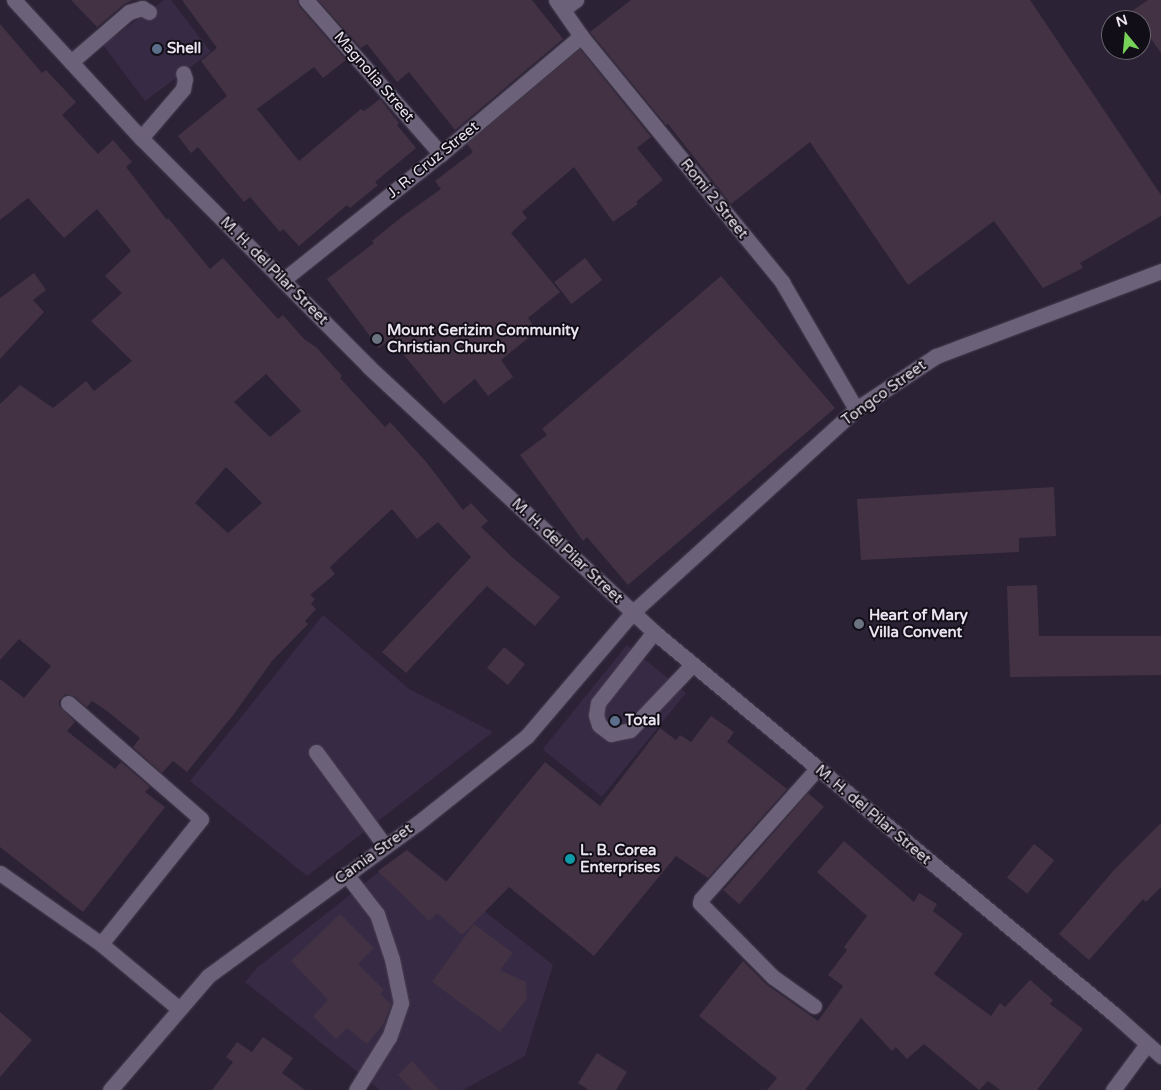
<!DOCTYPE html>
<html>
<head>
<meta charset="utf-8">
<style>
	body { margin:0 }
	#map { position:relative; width:1161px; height:1090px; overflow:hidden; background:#2b2236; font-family:"Varela Round",sans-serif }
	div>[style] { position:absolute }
	.built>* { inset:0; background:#362a44; transform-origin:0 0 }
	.building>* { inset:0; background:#433244; transform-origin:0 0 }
	.roads { filter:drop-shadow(0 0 1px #473f50) drop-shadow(0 0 1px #473f50) }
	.lane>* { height:15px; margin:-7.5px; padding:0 7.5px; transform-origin:7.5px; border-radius:7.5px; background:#6b6178 }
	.street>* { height:15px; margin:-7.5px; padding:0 7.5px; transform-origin:7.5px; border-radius:7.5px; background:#6b6178 }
	.secondary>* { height:15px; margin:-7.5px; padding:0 7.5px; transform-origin:7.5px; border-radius:7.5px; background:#6b6178 }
	.dots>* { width:14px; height:14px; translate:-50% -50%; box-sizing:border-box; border:2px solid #120e17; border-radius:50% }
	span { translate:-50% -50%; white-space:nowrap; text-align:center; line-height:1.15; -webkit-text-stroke:4px #120e17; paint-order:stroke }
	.poi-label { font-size:15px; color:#eae4f1; font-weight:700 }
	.left { translate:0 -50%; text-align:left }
	.street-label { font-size:15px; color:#eae4f1 }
	.north { position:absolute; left:1101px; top:10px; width:50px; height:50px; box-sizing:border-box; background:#120e17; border:1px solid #68646e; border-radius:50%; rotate:343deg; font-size:14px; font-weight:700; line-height:20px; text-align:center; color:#eae4f1 }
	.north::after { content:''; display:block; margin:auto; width:18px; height:22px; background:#77d259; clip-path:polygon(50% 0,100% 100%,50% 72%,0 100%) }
</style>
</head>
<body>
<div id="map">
	<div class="built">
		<i style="clip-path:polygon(164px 0,171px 0,211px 52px,145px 101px,103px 45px)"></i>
		<i style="clip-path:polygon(323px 615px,409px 689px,493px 732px,307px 876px,190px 781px)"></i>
		<i style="left:627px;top:645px;width:76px;height:134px;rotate:39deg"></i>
		<i style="clip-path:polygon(407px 850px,553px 965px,525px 1056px,463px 1090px,380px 1090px,245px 982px,258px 967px)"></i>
	</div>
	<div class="building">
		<i style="clip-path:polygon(71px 0,132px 0,123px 5px,97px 27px)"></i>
		<i style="clip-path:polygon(182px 0,297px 0,299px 6px,346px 60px,323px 78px,314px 67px,257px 109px,299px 161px,361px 109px,364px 111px,380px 99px,399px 123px,397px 125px,416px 148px,375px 182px,378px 185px,350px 208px,347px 205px,299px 246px,283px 229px,280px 232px,250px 197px,244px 202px,198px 147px,191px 153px,178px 136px,227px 96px,201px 61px,217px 48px)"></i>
		<i style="clip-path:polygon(318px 0,532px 0,563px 39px,455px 130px,409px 72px,397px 82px,367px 44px,361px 48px)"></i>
		<i style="clip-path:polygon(631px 0,1030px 0,1161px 195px,1161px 216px,1080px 263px,1083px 268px,1043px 288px,994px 221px,908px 285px,810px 142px,731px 204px,668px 124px,666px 125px,590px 32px)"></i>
		<i style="clip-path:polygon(1148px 0,1161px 0,1161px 53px,1141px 24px,1141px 20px,1138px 20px,1132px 11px)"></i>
		<i style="clip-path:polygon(evenodd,0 24px,42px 73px,46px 70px,76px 102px,62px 115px,98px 154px,113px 140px,132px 162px,126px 167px,167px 220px,168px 218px,210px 269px,223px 258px,278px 319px,283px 315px,304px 339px,317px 348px,342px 376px,340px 378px,385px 427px,390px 422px,427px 463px,463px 510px,471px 503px,488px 521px,481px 527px,513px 558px,560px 597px,535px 626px,487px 586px,406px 673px,382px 652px,471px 557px,438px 522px,417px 539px,392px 509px,330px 567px,335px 574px,310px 595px,315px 599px,311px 604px,316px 609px,305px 621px,308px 624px,272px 661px,234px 714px,187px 772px,173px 761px,162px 773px,133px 747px,140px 738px,107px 711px,92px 701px,87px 707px,74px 696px,65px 694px,59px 701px,59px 706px,75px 722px,67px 731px,115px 769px,121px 762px,150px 787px,145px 792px,165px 807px,83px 912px,0 847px,0 679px,24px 698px,51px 666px,19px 639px,0 660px,0 404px,20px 385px,53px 408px,86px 381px,94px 391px,132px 361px,91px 321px,122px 293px,105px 276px,131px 251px,97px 209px,64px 238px,28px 198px,0 220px,0 24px,266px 374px,301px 411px,270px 437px,234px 402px,266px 374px,0 24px,226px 467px,262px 503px,228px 533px,195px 503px,226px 467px)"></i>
		<i style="clip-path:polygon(580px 49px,651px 137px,637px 148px,663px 180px,636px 202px,638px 204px,613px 222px,574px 167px,522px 212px,527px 218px,511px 233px,560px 292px,528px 318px,537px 331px,501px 360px,513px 377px,488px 396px,475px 379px,444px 404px,391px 339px,379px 348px,327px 279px,374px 243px,372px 241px,403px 216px,441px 189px,435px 181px,473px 152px,467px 144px)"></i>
		<i style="left:585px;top:258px;width:28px;height:39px;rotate:52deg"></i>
		<i style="clip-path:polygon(34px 273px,46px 290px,33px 300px,44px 312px,0 359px,0 298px)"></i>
		<i style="clip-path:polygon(721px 276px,835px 408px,628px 585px,587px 537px,583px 541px,520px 455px,547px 435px,542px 429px)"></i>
		<i style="clip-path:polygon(1054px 487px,1056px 536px,1019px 538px,1019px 552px,861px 560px,857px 499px)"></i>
		<i style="clip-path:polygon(1037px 585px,1039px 636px,1161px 636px,1161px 675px,1010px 677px,1007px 586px)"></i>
		<i style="left:504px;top:647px;width:27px;height:27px;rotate:39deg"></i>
		<i style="clip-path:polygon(711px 716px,734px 732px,727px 742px,787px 789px,708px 878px,676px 856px,594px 956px,509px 887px,462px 935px,437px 913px,429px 921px,378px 871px,407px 850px,446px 882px,545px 762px,600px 806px,660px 728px,676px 740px,680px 735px,691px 742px)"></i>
		<i style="left:808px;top:793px;width:21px;height:129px;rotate:41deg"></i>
		<i style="clip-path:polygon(1161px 823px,1161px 887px,1146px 902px,1143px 899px,1089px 960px,1059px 934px,1114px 870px)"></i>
		<i style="clip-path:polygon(844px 841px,914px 902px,919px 893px,937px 904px,933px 911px,963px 934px,934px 974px,991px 1016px,1000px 1003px,1005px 1007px,1030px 980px,1053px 1000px,1050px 1004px,1083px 1029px,1037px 1090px,1000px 1090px,988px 1081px,979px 1090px,924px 1044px,907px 1059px,896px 1047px,892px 1051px,861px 1018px,805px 1090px,767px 1090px,777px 1078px,699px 1016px,743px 961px,767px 985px,818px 1021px,843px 986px,828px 975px,847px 950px,844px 947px,867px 916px,817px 872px)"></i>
		<i style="left:1034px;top:844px;width:26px;height:43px;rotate:39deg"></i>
		<i style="clip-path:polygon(340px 914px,374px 948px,358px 964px,384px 990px,380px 994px,391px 1004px,383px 1025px,367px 1044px,347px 1028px,336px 1039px,313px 1016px,328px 1000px,291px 961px)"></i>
		<i style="clip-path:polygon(474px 924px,513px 953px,500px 970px,526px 982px,527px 999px,500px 1032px,432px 982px)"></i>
		<i style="clip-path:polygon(0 1012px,32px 1040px,0 1077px)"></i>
		<i style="clip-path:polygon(263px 1037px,293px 1058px,282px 1073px,305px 1090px,212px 1090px,233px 1062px,226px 1057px,237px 1042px,252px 1052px)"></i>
		<i style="clip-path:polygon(597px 1053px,627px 1072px,616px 1090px,589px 1090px,578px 1083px)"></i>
		<i style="clip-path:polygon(412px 1061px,439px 1090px,412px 1090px,398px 1075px)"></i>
	</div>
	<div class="roads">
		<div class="lane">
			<i style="left:563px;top:9px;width:16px;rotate:-35deg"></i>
			<i style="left:71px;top:62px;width:77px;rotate:-40.8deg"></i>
			<i style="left:129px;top:12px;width:14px;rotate:-17deg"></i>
			<i style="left:142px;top:8px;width:8px;rotate:30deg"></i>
			<i style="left:141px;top:138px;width:65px;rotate:-49.4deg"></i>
			<i style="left:183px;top:89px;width:10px;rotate:-79deg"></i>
			<i style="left:185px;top:79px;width:6px;rotate:-108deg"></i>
			<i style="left:654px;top:632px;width:90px;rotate:128.3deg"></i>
			<i style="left:598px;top:703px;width:12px;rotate:99deg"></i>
			<i style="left:596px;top:715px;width:10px;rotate:73deg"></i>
			<i style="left:599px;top:725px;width:15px;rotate:37deg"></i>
			<i style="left:611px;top:734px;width:19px;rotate:-12deg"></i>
			<i style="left:630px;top:730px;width:90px;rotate:-46.4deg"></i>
			<i style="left:68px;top:703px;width:176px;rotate:41.1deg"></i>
			<i style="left:201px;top:819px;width:160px;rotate:128.7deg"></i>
			<i style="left:316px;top:752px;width:117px;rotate:53.7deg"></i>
			<i style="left:0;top:873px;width:123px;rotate:35.1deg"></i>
			<i style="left:101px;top:944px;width:100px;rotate:39.7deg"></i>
			<i style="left:346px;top:874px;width:51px;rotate:52.2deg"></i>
			<i style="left:377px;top:914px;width:47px;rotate:71.6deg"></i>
			<i style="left:392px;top:959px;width:45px;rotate:78.4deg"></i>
			<i style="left:401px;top:1003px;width:36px;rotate:109deg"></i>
			<i style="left:389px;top:1037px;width:62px;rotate:121.9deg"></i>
			<i style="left:814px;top:1006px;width:50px;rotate:-144.7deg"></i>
			<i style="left:773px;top:977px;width:104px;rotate:-134.6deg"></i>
			<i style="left:700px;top:903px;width:4px;rotate:-76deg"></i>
			<i style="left:701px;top:899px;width:174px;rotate:-48.3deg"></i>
			<i style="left:1113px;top:1090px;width:57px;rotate:-53.5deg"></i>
		</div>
		<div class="street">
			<i style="left:306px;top:0;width:205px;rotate:48.8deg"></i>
			<i style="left:556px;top:0;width:44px;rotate:55.2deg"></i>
			<i style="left:581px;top:36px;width:318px;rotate:50.7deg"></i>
			<i style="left:782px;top:282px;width:147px;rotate:59.8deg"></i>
			<i style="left:283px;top:280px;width:202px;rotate:-38.6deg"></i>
			<i style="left:441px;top:154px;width:183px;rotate:-40.1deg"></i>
			<i style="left:110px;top:1090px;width:150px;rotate:-49.3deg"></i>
			<i style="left:208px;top:976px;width:260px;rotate:-36.1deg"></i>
			<i style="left:418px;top:823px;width:139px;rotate:-38.6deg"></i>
			<i style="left:527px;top:736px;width:163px;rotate:-49.5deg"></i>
		</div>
		<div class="secondary">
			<i style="left:14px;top:0;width:188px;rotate:47.4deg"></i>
			<i style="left:141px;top:138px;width:323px;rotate:45.1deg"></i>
			<i style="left:369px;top:367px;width:389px;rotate:42.9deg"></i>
			<i style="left:654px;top:632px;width:599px;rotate:39.72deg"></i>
			<i style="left:1115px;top:1015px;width:62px;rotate:41.7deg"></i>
			<i style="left:633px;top:612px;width:302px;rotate:-42.3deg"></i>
			<i style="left:856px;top:409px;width:96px;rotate:-33.5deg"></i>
			<i style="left:936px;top:356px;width:241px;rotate:-20.7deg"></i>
		</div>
	</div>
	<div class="dots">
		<i style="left:157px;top:49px;background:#5c6f8a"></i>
		<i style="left:377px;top:339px;background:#6b7280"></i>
		<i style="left:859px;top:624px;background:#6b7280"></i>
		<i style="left:615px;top:721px;background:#5c6f8a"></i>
		<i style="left:570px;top:859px;background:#0f9aa8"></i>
	</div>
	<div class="poi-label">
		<span class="left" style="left:167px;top:49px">Shell</span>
		<span class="left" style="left:387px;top:339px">Mount Gerizim Community<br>Christian Church</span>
		<span class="left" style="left:869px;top:624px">Heart of Mary<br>Villa Convent</span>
		<span class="left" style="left:625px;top:721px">Total</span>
		<span class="left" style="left:580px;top:859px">L. B. Corea<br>Enterprises</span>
	</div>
	<div class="street-label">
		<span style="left:374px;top:77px;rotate:49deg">Magnolia Street</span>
		<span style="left:433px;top:160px;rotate:-39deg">J. R. Cruz Street</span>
		<span style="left:714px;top:199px;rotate:51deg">Romi 2 Street</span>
		<span style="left:274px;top:271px;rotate:45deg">M. H. del Pilar Street</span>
		<span style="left:884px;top:393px;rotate:-36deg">Tongco Street</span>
		<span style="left:567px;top:551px;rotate:43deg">M. H. del Pilar Street</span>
		<span style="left:873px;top:815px;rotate:40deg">M. H. del Pilar Street</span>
		<span style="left:374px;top:854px;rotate:-36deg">Camia Street</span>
	</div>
	<div class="north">N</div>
</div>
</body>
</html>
